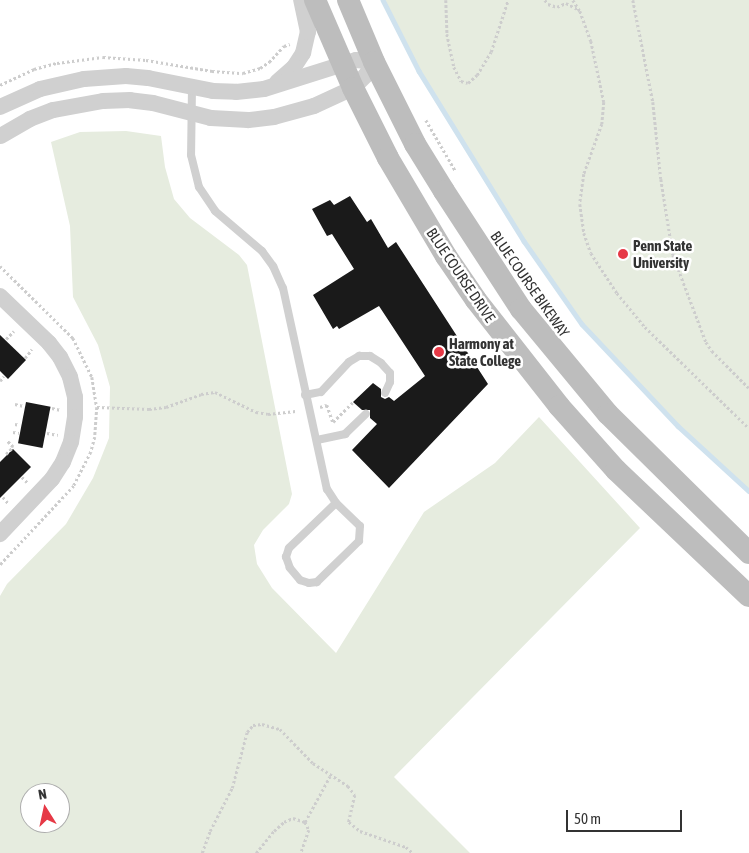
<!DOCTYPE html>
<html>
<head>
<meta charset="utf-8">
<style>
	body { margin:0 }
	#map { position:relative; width:749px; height:853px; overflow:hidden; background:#fff; font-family:"Asap Condensed",sans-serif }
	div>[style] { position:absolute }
	.green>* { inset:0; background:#e6ecdf }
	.stream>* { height:4.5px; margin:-2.25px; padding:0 2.25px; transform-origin:2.25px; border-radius:2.25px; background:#cfe2ee }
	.building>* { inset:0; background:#1a1a1a; transform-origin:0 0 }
	.path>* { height:2.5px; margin-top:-1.25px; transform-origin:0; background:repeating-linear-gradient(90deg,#cdcdcd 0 2.5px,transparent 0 5px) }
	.service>* { height:8px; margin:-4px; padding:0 4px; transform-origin:4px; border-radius:4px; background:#d0d0d0 }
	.minor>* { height:16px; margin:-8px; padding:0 8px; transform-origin:8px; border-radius:8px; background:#d0d0d0 }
	.secondary>* { height:22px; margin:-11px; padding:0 11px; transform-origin:11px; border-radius:11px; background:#bdbdbd }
	.dots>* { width:14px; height:14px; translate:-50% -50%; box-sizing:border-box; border:2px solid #fff; border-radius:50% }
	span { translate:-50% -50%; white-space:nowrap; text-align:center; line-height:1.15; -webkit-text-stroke:5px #fff; paint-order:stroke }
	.poi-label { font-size:15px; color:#333; font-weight:700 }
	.left { translate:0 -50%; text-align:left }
	.street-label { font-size:15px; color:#333 }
	.north { position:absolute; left:20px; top:783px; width:50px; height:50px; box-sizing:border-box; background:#fff; border:1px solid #adadad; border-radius:50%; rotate:350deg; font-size:14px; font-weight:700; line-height:20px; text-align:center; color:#333 }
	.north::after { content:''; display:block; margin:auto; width:18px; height:22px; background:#e63946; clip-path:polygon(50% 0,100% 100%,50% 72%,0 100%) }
	.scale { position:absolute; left:566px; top:810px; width:116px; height:22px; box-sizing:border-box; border:2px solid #333; border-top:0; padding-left:6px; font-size:15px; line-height:18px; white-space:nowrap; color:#333; -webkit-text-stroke:4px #fff; paint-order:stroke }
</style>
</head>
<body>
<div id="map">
	<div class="green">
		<i style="clip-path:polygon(383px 0,749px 0,749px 491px,678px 426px,582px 324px,524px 241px,419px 71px)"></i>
		<i style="clip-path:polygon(evenodd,126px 131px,161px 136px,165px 167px,174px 199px,190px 218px,239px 255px,247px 265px,292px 494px,289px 504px,263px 530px,254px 545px,257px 564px,272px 588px,336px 653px,424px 512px,495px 463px,539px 417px,640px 528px,394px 777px,470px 853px,0 853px,0 596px,7px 584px,66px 524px,93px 478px,109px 438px,110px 387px,98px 345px,73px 297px,70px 226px,51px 142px,80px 132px,126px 131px,30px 793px,60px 793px,60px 823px,30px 823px,30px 793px)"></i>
	</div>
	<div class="stream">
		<i style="left:383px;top:0;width:80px;rotate:63.1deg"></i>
		<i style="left:419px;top:71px;width:200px;rotate:58.3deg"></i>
		<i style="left:524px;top:241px;width:101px;rotate:55.1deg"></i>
		<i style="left:582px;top:324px;width:140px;rotate:46.7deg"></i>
		<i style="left:678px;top:426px;width:96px;rotate:42.5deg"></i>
	</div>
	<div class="building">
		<i style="clip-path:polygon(350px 196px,367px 222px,371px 219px,388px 248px,396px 242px,488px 384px,389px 488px,352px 450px,377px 424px,370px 418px,370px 410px,362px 410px,353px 402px,373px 383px,381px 389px,381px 397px,385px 399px,389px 397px,394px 401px,425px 376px,379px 306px,339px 329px,337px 326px,333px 329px,313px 295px,354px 269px,332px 234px,327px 236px,312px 209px,330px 200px,334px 205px)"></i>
		<i style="clip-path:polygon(0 335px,26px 360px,8px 379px,0 371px)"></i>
		<i style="left:26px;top:402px;width:25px;height:42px;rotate:11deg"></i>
		<i style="clip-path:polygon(13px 449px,31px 467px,0 498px,0 462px)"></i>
	</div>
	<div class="path">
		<i style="left:446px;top:0;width:34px;rotate:88deg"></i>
		<i style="left:447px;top:34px;width:34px;rotate:78deg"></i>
		<i style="left:454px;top:67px;width:16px;rotate:63deg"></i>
		<i style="left:461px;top:81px;width:7px;rotate:16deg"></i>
		<i style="left:468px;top:83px;width:12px;rotate:-42deg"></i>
		<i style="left:477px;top:75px;width:27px;rotate:-59deg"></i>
		<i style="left:491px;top:52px;width:55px;rotate:-71.9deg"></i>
		<i style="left:545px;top:0;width:5px;rotate:53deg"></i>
		<i style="left:548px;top:4px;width:9px;rotate:18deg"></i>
		<i style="left:557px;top:7px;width:10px;rotate:-24deg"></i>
		<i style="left:566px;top:3px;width:15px;rotate:28deg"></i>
		<i style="left:573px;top:0;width:13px;rotate:58deg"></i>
		<i style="left:580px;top:11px;width:32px;rotate:70deg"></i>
		<i style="left:591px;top:41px;width:62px;rotate:78deg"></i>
		<i style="left:604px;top:102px;width:22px;rotate:95deg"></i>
		<i style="left:602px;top:124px;width:53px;rotate:109.8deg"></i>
		<i style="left:584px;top:174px;width:30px;rotate:98deg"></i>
		<i style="left:580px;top:204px;width:29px;rotate:82deg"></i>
		<i style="left:584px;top:233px;width:21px;rotate:71deg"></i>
		<i style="left:591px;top:253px;width:48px;rotate:57deg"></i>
		<i style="left:617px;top:293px;width:44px;rotate:50.5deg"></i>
		<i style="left:645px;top:327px;width:145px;rotate:44.2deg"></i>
		<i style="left:633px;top:0;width:104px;rotate:78.9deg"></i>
		<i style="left:653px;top:102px;width:77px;rotate:84.1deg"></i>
		<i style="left:661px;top:179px;width:77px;rotate:81deg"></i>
		<i style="left:673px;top:255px;width:93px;rotate:69.2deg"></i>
		<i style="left:706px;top:342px;width:11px;rotate:56deg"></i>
		<i style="left:712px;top:351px;width:52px;rotate:45deg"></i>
		<i style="left:0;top:85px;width:38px;rotate:-25deg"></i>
		<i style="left:34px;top:69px;width:24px;rotate:-15deg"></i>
		<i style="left:57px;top:63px;width:46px;rotate:-7.4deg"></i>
		<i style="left:103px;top:57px;width:43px;rotate:4deg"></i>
		<i style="left:146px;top:60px;width:67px;rotate:9.5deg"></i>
		<i style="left:212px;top:71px;width:31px;rotate:4deg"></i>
		<i style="left:243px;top:73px;width:18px;rotate:-16deg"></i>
		<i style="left:260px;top:68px;width:11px;rotate:-34deg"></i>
		<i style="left:269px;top:62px;width:22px;rotate:-47deg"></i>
		<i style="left:284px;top:46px;width:6px;rotate:-18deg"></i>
		<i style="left:426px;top:120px;width:58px;rotate:59.9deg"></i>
		<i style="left:0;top:266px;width:103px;rotate:44.6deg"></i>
		<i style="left:73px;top:338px;width:43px;rotate:64deg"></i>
		<i style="left:92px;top:377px;width:30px;rotate:81deg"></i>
		<i style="left:97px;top:407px;width:30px;rotate:94deg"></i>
		<i style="left:95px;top:437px;width:16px;rotate:105deg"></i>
		<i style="left:91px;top:452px;width:38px;rotate:117deg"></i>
		<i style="left:74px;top:486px;width:108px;rotate:133.1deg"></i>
		<i style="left:6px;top:339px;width:11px;rotate:-45deg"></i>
		<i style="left:25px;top:358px;width:11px;rotate:-52deg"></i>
		<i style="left:0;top:381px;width:6px;rotate:-51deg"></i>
		<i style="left:15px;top:404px;width:9px;rotate:13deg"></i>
		<i style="left:97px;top:407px;width:52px;rotate:2.2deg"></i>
		<i style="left:149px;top:409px;width:17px;rotate:-7deg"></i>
		<i style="left:166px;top:407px;width:37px;rotate:-20deg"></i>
		<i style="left:201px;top:394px;width:14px;rotate:-8deg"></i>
		<i style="left:215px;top:392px;width:46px;rotate:26deg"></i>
		<i style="left:256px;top:412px;width:12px;rotate:9deg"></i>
		<i style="left:268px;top:414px;width:30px;rotate:-6deg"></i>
		<i style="left:320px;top:407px;width:7px;rotate:-16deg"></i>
		<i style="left:327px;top:405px;width:18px;rotate:71deg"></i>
		<i style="left:333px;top:422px;width:28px;rotate:-45deg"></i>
		<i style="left:52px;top:408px;width:9px;rotate:13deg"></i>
		<i style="left:15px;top:424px;width:5px;rotate:11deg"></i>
		<i style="left:13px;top:432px;width:6px;rotate:9deg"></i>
		<i style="left:47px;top:433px;width:11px;rotate:10deg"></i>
		<i style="left:6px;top:454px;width:10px;rotate:-45deg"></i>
		<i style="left:13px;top:447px;width:8px;rotate:-135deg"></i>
		<i style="left:22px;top:477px;width:8px;rotate:45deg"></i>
		<i style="left:3px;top:497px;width:8px;rotate:50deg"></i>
		<i style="left:305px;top:822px;width:52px;rotate:-61.5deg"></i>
		<i style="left:202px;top:853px;width:23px;rotate:-70deg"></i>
		<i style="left:210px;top:831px;width:48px;rotate:-62.9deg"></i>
		<i style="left:232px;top:788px;width:58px;rotate:-75deg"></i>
		<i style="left:247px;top:732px;width:9px;rotate:-49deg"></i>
		<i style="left:253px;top:725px;width:9px;rotate:-6deg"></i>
		<i style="left:262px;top:724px;width:19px;rotate:16deg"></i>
		<i style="left:280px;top:729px;width:47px;rotate:45.9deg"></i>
		<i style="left:313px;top:763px;width:42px;rotate:33.3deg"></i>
		<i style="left:348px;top:786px;width:11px;rotate:52deg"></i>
		<i style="left:355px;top:795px;width:28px;rotate:103deg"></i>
		<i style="left:349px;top:822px;width:14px;rotate:39deg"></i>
		<i style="left:360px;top:831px;width:49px;rotate:19.2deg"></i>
		<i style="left:406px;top:847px;width:9px;rotate:41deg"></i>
		<i style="left:256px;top:853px;width:28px;rotate:-51deg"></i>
		<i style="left:274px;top:831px;width:13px;rotate:-42deg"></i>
		<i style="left:284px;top:822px;width:10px;rotate:-24deg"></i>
		<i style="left:293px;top:818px;width:13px;rotate:18deg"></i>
		<i style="left:305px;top:822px;width:9px;rotate:63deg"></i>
		<i style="left:309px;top:830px;width:24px;rotate:109deg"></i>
	</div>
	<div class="service">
		<i style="left:192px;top:87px;width:68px;rotate:90.8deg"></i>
		<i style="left:191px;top:155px;width:33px;rotate:76deg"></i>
		<i style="left:199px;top:187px;width:29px;rotate:56deg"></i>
		<i style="left:215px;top:211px;width:62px;rotate:40.4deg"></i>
		<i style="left:262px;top:251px;width:19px;rotate:54deg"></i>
		<i style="left:273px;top:266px;width:24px;rotate:66deg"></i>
		<i style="left:283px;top:288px;width:206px;rotate:77.7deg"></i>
		<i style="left:327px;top:489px;width:17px;rotate:57deg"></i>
		<i style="left:336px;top:503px;width:33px;rotate:44deg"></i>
		<i style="left:360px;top:526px;width:15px;rotate:94deg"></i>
		<i style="left:359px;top:541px;width:59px;rotate:135.7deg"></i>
		<i style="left:317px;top:582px;width:8px;rotate:173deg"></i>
		<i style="left:309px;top:583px;width:9px;rotate:-162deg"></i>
		<i style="left:300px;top:580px;width:16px;rotate:-130deg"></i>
		<i style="left:290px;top:568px;width:12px;rotate:-110deg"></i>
		<i style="left:286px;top:557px;width:9px;rotate:-72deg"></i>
		<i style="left:289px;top:548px;width:65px;rotate:-43.8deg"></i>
		<i style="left:305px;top:395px;width:16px;rotate:-11deg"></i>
		<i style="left:321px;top:392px;width:41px;rotate:-47deg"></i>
		<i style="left:349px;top:362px;width:12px;rotate:-31deg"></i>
		<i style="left:359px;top:356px;width:11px"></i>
		<i style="left:370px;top:356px;width:13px;rotate:32deg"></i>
		<i style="left:381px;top:363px;width:13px;rotate:48deg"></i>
		<i style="left:390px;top:373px;width:9px;rotate:90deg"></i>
		<i style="left:390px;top:382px;width:12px;rotate:114deg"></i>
		<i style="left:317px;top:440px;width:29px;rotate:-12deg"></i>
		<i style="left:345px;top:434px;width:29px;rotate:-44deg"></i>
	</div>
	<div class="minor">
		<i style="left:277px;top:82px;width:23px;rotate:-41deg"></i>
		<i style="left:294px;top:67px;width:17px;rotate:-57deg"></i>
		<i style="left:303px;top:53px;width:22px;rotate:-77deg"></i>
		<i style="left:308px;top:32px;width:33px;rotate:-102deg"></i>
		<i style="left:0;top:107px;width:44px;rotate:-24.2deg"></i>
		<i style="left:40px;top:89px;width:45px;rotate:-12.8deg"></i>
		<i style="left:84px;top:79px;width:42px;rotate:-4.1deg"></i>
		<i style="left:126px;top:76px;width:22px;rotate:5deg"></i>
		<i style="left:148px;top:78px;width:66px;rotate:11.3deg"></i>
		<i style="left:213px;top:91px;width:23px;rotate:2deg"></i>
		<i style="left:236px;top:92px;width:28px;rotate:-6deg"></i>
		<i style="left:264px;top:89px;width:96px;rotate:-17.5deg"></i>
		<i style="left:356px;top:60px;width:18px;rotate:6deg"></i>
		<i style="left:374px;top:62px;width:15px;rotate:122deg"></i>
		<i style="left:366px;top:75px;width:18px;rotate:135deg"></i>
		<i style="left:353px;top:88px;width:43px;rotate:155.2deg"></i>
		<i style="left:314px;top:106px;width:41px;rotate:164.6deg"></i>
		<i style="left:274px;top:117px;width:26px;rotate:173deg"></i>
		<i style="left:248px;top:120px;width:37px;rotate:-177deg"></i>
		<i style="left:211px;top:118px;width:60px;rotate:-165.5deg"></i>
		<i style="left:153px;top:103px;width:23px;rotate:-173deg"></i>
		<i style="left:130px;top:100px;width:27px;rotate:178deg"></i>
		<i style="left:103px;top:101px;width:51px;rotate:169.8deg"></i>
		<i style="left:53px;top:110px;width:25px;rotate:159deg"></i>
		<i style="left:30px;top:119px;width:34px;rotate:150deg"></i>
		<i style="left:0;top:296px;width:68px;rotate:43.8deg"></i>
		<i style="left:49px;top:343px;width:18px;rotate:52deg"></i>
		<i style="left:60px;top:357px;width:22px;rotate:63deg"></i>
		<i style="left:70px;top:377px;width:21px;rotate:76deg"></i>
		<i style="left:75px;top:397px;width:20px;rotate:90deg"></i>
		<i style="left:75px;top:417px;width:25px;rotate:99deg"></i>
		<i style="left:71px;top:442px;width:22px;rotate:112deg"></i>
		<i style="left:63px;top:462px;width:20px;rotate:123deg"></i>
		<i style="left:52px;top:479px;width:76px;rotate:133.4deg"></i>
	</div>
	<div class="secondary">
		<i style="left:315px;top:0;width:96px;rotate:66.6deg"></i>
		<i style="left:353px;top:88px;width:78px;rotate:63.4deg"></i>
		<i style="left:388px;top:158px;width:114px;rotate:59.4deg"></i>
		<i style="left:446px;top:256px;width:53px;rotate:55.7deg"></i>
		<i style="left:476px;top:300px;width:135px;rotate:51.9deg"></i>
		<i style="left:559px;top:406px;width:86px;rotate:48.3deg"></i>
		<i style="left:616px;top:470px;width:183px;rotate:43.5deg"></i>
		<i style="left:348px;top:0;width:67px;rotate:67.2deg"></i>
		<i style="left:374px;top:62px;width:92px;rotate:63.4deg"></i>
		<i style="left:415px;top:144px;width:55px;rotate:58.3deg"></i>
		<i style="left:444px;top:191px;width:141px;rotate:56.9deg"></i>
		<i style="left:521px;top:309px;width:136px;rotate:50.4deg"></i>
		<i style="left:608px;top:414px;width:198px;rotate:44.6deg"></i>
	</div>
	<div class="dots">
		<i style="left:623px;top:254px;background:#e63946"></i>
		<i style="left:439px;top:352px;background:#e63946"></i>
	</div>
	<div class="poi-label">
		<span class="left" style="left:633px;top:254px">Penn State<br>University</span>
		<span class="left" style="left:449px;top:352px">Harmony at<br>State College</span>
	</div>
	<div class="street-label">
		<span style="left:461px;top:275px;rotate:56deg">BLUE COURSE DRIVE</span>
		<span style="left:530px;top:284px;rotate:55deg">BLUE COURSE BIKEWAY</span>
	</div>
	<div class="north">N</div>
	<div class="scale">50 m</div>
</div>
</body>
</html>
